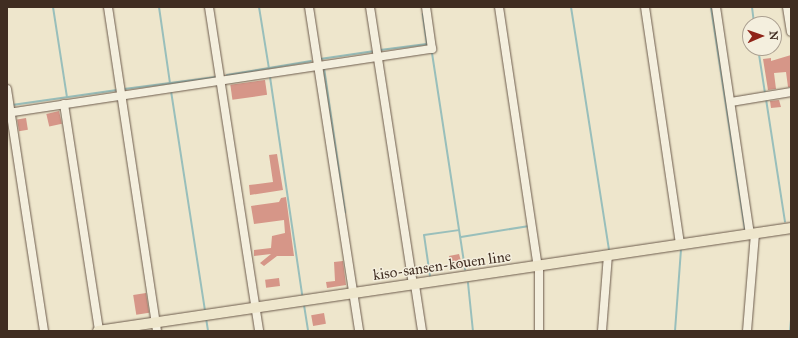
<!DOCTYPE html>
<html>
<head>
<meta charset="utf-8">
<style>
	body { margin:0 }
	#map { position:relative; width:798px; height:338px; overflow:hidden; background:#eee6cc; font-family:"IM FELL Great Primer",serif }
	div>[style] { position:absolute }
	.stream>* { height:2px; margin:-1px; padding:0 1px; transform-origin:1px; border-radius:1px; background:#99bfbb }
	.building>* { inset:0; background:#d69688; transform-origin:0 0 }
	.roads { filter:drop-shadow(0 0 1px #6c5b4c) drop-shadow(0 0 1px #6c5b4c) }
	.minor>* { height:8px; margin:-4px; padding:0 4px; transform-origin:4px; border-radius:4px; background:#f4efde }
	.major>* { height:10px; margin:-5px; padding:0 5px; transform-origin:5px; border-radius:5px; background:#eee6cc }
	span { translate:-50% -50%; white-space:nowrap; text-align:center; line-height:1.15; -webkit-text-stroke:3px #f4efde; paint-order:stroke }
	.street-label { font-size:15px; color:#402d21 }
	.frame { position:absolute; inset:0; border:8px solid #402d21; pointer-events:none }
	.north { position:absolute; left:742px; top:16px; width:40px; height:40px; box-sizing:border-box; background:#f4efde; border:1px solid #aca192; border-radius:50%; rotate:88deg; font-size:11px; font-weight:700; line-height:16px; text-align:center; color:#402d21 }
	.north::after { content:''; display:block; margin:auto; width:14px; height:18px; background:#8f2418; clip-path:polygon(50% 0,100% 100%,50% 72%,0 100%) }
</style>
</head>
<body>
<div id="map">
	<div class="stream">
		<i style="left:53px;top:7px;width:91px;rotate:81.2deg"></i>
		<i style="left:159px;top:7px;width:77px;rotate:81.8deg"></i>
		<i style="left:259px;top:7px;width:63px;rotate:80.8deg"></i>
		<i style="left:571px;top:7px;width:246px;rotate:81.1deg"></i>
		<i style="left:711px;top:7px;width:225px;rotate:81.3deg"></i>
		<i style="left:752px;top:7px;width:17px;rotate:83deg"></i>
		<i style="left:758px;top:48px;width:46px;rotate:81.2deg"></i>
		<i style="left:380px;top:50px;width:47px;rotate:-7.3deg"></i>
		<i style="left:427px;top:44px;width:30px;rotate:-98deg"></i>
		<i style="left:432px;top:53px;width:219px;rotate:81.3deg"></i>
		<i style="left:320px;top:59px;width:55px;rotate:-8.4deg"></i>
		<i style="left:324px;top:68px;width:146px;rotate:81.7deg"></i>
		<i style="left:227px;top:75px;width:85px;rotate:-9.5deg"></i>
		<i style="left:270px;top:77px;width:220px;rotate:81.6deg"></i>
		<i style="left:124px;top:89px;width:93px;rotate:-7.4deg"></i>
		<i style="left:171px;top:91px;width:222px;rotate:81.2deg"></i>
		<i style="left:766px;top:99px;width:124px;rotate:81.2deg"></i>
		<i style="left:12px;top:105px;width:106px;rotate:-8.1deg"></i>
		<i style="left:461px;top:237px;width:69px;rotate:-9.2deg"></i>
		<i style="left:430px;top:276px;width:41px;rotate:-98.3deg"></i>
		<i style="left:424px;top:235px;width:35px;rotate:-8deg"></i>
		<i style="left:468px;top:283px;width:48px;rotate:84.1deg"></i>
		<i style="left:304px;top:305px;width:26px;rotate:81deg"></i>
		<i style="left:206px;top:318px;width:13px;rotate:81deg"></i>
		<i style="left:675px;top:331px;width:81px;rotate:-85.8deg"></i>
		<i style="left:790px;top:331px;width:11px;rotate:-85deg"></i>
	</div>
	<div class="building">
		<i style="clip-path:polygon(791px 55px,791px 87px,788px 87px,786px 72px,774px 73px,776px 89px,768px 90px,763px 59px,771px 58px,771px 61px)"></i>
		<i style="left:265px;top:80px;width:15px;height:35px;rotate:82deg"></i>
		<i style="clip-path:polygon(779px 100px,781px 107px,771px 108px,770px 101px)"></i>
		<i style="left:59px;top:111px;width:13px;height:13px;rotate:77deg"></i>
		<i style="left:26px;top:118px;width:12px;height:9px;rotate:81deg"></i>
		<i style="clip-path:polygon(277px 154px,283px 190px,250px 195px,249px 185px,273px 182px,269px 155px)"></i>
		<i style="clip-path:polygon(286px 197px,294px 256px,277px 256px,264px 266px,260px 263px,271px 254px,254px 256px,254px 250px,271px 248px,272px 236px,285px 233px,284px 220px,254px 224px,251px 206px,279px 202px,281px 198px)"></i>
		<i style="clip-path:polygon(459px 254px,463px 268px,455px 269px,451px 268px,449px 256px)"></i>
		<i style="clip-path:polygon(343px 261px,346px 285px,327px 288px,326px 282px,335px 281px,334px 262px)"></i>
		<i style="left:279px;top:278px;width:8px;height:14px;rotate:83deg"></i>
		<i style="left:146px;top:293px;width:20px;height:13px;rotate:81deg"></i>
		<i style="left:324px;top:313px;width:11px;height:13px;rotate:80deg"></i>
	</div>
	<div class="roads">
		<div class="minor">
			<i style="left:108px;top:7px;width:328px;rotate:81.4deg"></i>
			<i style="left:209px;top:7px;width:328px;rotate:81.2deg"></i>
			<i style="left:309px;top:7px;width:328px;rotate:81.2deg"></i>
			<i style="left:370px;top:7px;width:281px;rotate:81.2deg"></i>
			<i style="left:499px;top:7px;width:263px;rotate:81.5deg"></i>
			<i style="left:645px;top:7px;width:240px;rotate:81.6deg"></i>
			<i style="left:716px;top:7px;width:230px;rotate:81.5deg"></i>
			<i style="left:787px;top:7px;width:25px;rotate:81deg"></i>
			<i style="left:7px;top:89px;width:245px;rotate:81.3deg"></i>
			<i style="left:731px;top:102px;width:61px;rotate:-9.5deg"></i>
			<i style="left:64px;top:104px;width:230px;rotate:81.2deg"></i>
			<i style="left:7px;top:113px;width:430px;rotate:-8.6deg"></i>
			<i style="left:432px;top:49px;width:42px;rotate:-98.1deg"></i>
			<i style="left:415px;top:285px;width:47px;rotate:81.3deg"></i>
			<i style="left:539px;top:331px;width:65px;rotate:-90deg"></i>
			<i style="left:602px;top:331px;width:76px;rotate:-85.5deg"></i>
			<i style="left:747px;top:331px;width:98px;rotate:-85.3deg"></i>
		</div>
		<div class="major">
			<i style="left:98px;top:331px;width:701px;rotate:-8.45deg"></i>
		</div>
	</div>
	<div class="street-label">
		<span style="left:442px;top:266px;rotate:-8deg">kiso-sansen-kouen line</span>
	</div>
	<div class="frame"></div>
	<div class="north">N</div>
</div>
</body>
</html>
